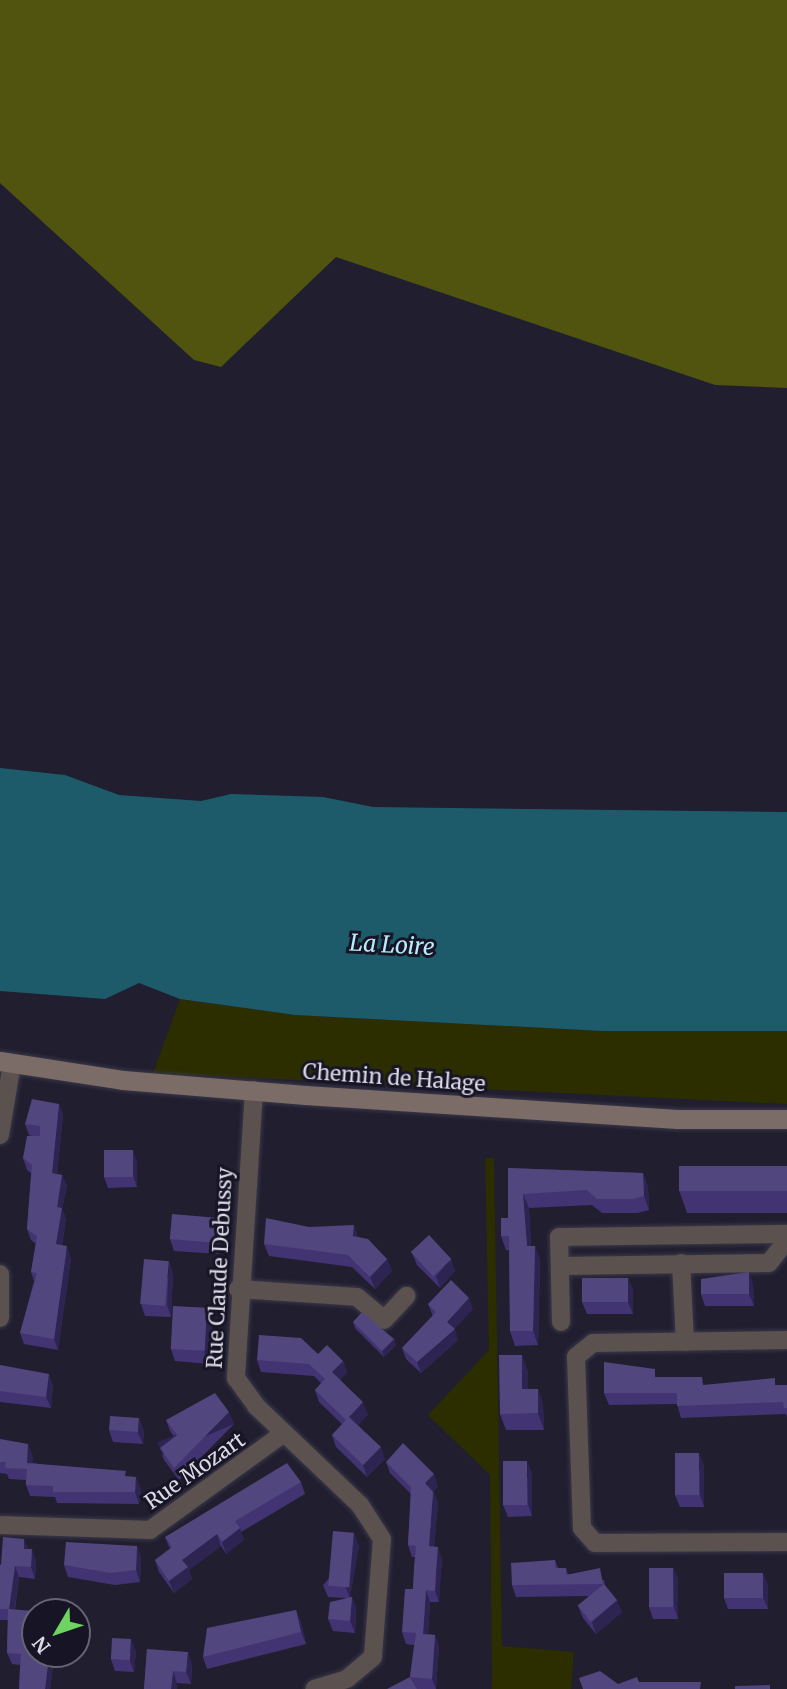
<!DOCTYPE html>
<html>
<head>
<meta charset="utf-8">
<style>
	body { margin:0 }
	#map { position:relative; width:787px; height:1689px; overflow:hidden; background:#201e2f; font-family:Merriweather,serif }
	div>[style] { position:absolute }
	.green>* { inset:0; background:#2c2e00 }
	.forest>* { inset:0; background:#51540e }
	.water>* { inset:0; background:#1d5b6a }
	.roads { filter:drop-shadow(0 0 2px #3a3849) drop-shadow(0 0 2px #3a3849) }
	.minor>* { height:18px; margin:-9px; padding:0 9px; transform-origin:9px; border-radius:9px; background:#5b514e }
	.secondary>* { height:19px; margin:-9.5px; padding:0 9.5px; transform-origin:9.5px; border-radius:9.5px; background:#7c6c67 }
	.wall>* { inset:0; background:#423472 }
	.shaded-wall>* { inset:0; background:#2d2452; transform-origin:0 0 }
	.building>* { inset:0; background:#52467e; transform-origin:0 0 }
	span { translate:-50% -50%; white-space:nowrap; text-align:center; line-height:1.15; -webkit-text-stroke:6px #171525; paint-order:stroke }
	.street-label { font-size:21px; color:#dbdae6 }
	.water-label { font-size:23px; color:#b7ebf9; font-style:italic }
	.north { position:absolute; left:21px; top:1598px; width:70px; height:70px; box-sizing:border-box; background:#171525; border:2px solid #656472; border-radius:50%; rotate:231deg; font-size:19px; font-weight:700; line-height:28px; text-align:center; color:#dbdae6 }
	.north::after { content:''; display:block; margin:auto; width:24px; height:32px; background:#6ed361; clip-path:polygon(50% 0,100% 100%,50% 72%,0 100%) }
</style>
</head>
<body>
<div id="map">
	<div class="green">
		<i style="clip-path:polygon(180px 999px,295px 1015px,602px 1031px,787px 1031px,787px 1104px,153px 1073px)"></i>
		<i style="clip-path:polygon(485px 1158px,494px 1158px,502px 1646px,574px 1652px,571px 1689px,492px 1689px,490px 1475px,428px 1415px,489px 1350px)"></i>
	</div>
	<div class="forest">
		<i style="clip-path:polygon(0 0,787px 0,787px 388px,715px 385px,336px 257px,221px 367px,194px 360px,0 183px)"></i>
	</div>
	<div class="water">
		<i style="clip-path:polygon(0 768px,65px 775px,119px 795px,201px 801px,231px 794px,323px 797px,373px 807px,787px 812px,787px 1031px,602px 1031px,295px 1015px,180px 999px,139px 983px,105px 999px,0 991px)"></i>
	</div>
	<div class="roads">
		<div class="minor">
			<i style="left:254px;top:1090px;width:289px;rotate:93.6deg"></i>
			<i style="left:236px;top:1378px;width:34px;rotate:54deg"></i>
			<i style="left:256px;top:1406px;width:144px;rotate:43.6deg"></i>
			<i style="left:360px;top:1505px;width:40px;rotate:57.1deg"></i>
			<i style="left:382px;top:1539px;width:118px;rotate:94.4deg"></i>
			<i style="left:373px;top:1657px;width:34px;rotate:140deg"></i>
			<i style="left:347px;top:1679px;width:34px;rotate:163deg"></i>
			<i style="left:0;top:1135px;width:73px;rotate:-80.5deg"></i>
			<i style="left:681px;top:1263px;width:79px;rotate:87.1deg"></i>
			<i style="left:560px;top:1266px;width:209px;rotate:-0.8deg"></i>
			<i style="left:769px;top:1263px;width:29px;rotate:-52deg"></i>
			<i style="left:0;top:1274px;width:44px;rotate:90deg"></i>
			<i style="left:238px;top:1289px;width:119px;rotate:3.8deg"></i>
			<i style="left:357px;top:1297px;width:35px;rotate:40deg"></i>
			<i style="left:384px;top:1320px;width:33px;rotate:-47deg"></i>
			<i style="left:561px;top:1322px;width:85px;rotate:-91.3deg"></i>
			<i style="left:559px;top:1237px;width:228px;rotate:-0.8deg"></i>
			<i style="left:787px;top:1340px;width:194px;rotate:179.1deg"></i>
			<i style="left:593px;top:1343px;width:22px;rotate:141deg"></i>
			<i style="left:576px;top:1357px;width:171px;rotate:88deg"></i>
			<i style="left:582px;top:1528px;width:20px;rotate:49deg"></i>
			<i style="left:595px;top:1543px;width:192px;rotate:-0.3deg"></i>
			<i style="left:0;top:1525px;width:150px;rotate:1.9deg"></i>
			<i style="left:150px;top:1530px;width:165px;rotate:-35.9deg"></i>
		</div>
		<div class="secondary">
			<i style="left:0;top:1061px;width:124px;rotate:8.8deg"></i>
			<i style="left:123px;top:1080px;width:183px;rotate:4.7deg"></i>
			<i style="left:305px;top:1095px;width:373px;rotate:3.7deg"></i>
			<i style="left:677px;top:1119px;width:110px"></i>
		</div>
	</div>
	<div class="wall">
		<i style="clip-path:polygon(59px 1104px,63px 1115px,57px 1174px,62px 1175px,67px 1186px,62px 1209px,66px 1219px,62px 1246px,71px 1258px,58px 1350px,24px 1344px,20px 1333px,34px 1281px,31px 1272px,36px 1244px,31px 1240px,27px 1229px,31px 1173px,27px 1170px,23px 1158px,32px 1136px,29px 1135px,25px 1124px)"></i>
		<i style="clip-path:polygon(137px 1161px,137px 1187px,108px 1188px,104px 1177px)"></i>
		<i style="clip-path:polygon(787px 1166px,787px 1213px,687px 1213px,679px 1190px)"></i>
		<i style="clip-path:polygon(508px 1168px,643px 1173px,648px 1187px,649px 1210px,638px 1213px,602px 1213px,592px 1205px,529px 1208px,531px 1246px,535px 1246px,540px 1260px,538px 1345px,515px 1346px,510px 1331px,509px 1250px,506px 1250px,501px 1236px,508px 1218px)"></i>
		<i style="clip-path:polygon(216px 1218px,220px 1230px,219px 1254px,174px 1251px,170px 1239px)"></i>
		<i style="clip-path:polygon(358px 1237px,387px 1259px,392px 1271px,375px 1289px,352px 1267px,269px 1256px,264px 1244px)"></i>
		<i style="clip-path:polygon(412px 1253px,455px 1271px,440px 1288px,417px 1265px)"></i>
		<i style="clip-path:polygon(173px 1273px,171px 1317px,145px 1316px,141px 1304px)"></i>
		<i style="clip-path:polygon(628px 1278px,633px 1290px,633px 1314px,587px 1314px,582px 1302px)"></i>
		<i style="clip-path:polygon(753px 1284px,754px 1306px,705px 1306px,701px 1294px)"></i>
		<i style="clip-path:polygon(428px 1304px,473px 1309px,454px 1329px,458px 1340px,421px 1373px,406px 1359px,402px 1348px,433px 1316px)"></i>
		<i style="clip-path:polygon(212px 1320px,209px 1364px,175px 1361px,171px 1349px)"></i>
		<i style="clip-path:polygon(353px 1322px,394px 1339px,396px 1345px,384px 1357px,355px 1328px)"></i>
		<i style="clip-path:polygon(318px 1354px,343px 1361px,347px 1372px,340px 1380px,368px 1414px,358px 1425px,385px 1459px,367px 1477px,336px 1447px,332px 1435px,342px 1424px,319px 1402px,315px 1390px,321px 1383px,314px 1376px,261px 1372px,257px 1360px)"></i>
		<i style="clip-path:polygon(0 1365px,53px 1386px,51px 1408px,0 1402px)"></i>
		<i style="clip-path:polygon(528px 1371px,528px 1389px,538px 1389px,543px 1405px,544px 1430px,506px 1430px,500px 1414px)"></i>
		<i style="clip-path:polygon(658px 1377px,705px 1385px,787px 1385px,787px 1417px,786px 1414px,681px 1418px,677px 1404px,609px 1405px,604px 1393px)"></i>
		<i style="clip-path:polygon(166px 1420px,234px 1424px,179px 1480px,164px 1460px,160px 1448px,174px 1437px,170px 1431px)"></i>
		<i style="clip-path:polygon(109px 1430px,144px 1430px,143px 1444px,113px 1442px)"></i>
		<i style="clip-path:polygon(0 1439px,33px 1456px,32px 1463px,128px 1477px,141px 1489px,139px 1504px,57px 1503px,55px 1497px,30px 1496px,26px 1485px,26px 1480px,9px 1479px,7px 1474px,0 1473px)"></i>
		<i style="clip-path:polygon(386px 1462px,438px 1486px,433px 1491px,438px 1503px,434px 1547px,442px 1559px,440px 1581px,439px 1602px,430px 1602px,428px 1634px,435px 1635px,439px 1646px,436px 1689px,417px 1689px,410px 1677px,414px 1645px,406px 1644px,402px 1632px,413px 1589px,415px 1557px,412px 1557px,408px 1545px,411px 1494px,390px 1473px)"></i>
		<i style="clip-path:polygon(704px 1465px,704px 1507px,680px 1507px,675px 1495px)"></i>
		<i style="clip-path:polygon(532px 1473px,532px 1516px,508px 1517px,503px 1505px)"></i>
		<i style="clip-path:polygon(301px 1482px,305px 1494px,241px 1532px,244px 1540px,226px 1554px,221px 1546px,189px 1570px,192px 1579px,174px 1593px,159px 1572px,155px 1560px,170px 1549px,165px 1537px)"></i>
		<i style="clip-path:polygon(24px 1539px,28px 1549px,36px 1560px,35px 1579px,19px 1577px,15px 1610px,35px 1654px,64px 1654px,63px 1668px,53px 1667px,50px 1689px,19px 1689px,20px 1665px,12px 1664px,7px 1653px,8px 1620px,0 1620px,0 1565px)"></i>
		<i style="clip-path:polygon(359px 1545px,350px 1597px,352px 1597px,356px 1609px,355px 1633px,333px 1631px,328px 1619px,346px 1598px,328px 1597px,323px 1585px)"></i>
		<i style="clip-path:polygon(137px 1546px,141px 1558px,140px 1582px,115px 1585px,68px 1577px,64px 1565px)"></i>
		<i style="clip-path:polygon(555px 1560px,558px 1568px,566px 1568px,568px 1574px,604px 1580px,605px 1585px,622px 1612px,596px 1634px,583px 1618px,578px 1606px,590px 1596px,516px 1597px,512px 1585px)"></i>
		<i style="clip-path:polygon(673px 1568px,678px 1579px,678px 1619px,653px 1619px,649px 1607px)"></i>
		<i style="clip-path:polygon(768px 1584px,768px 1609px,728px 1609px,724px 1598px)"></i>
		<i style="clip-path:polygon(296px 1610px,301px 1622px,306px 1644px,207px 1669px,203px 1657px)"></i>
		<i style="clip-path:polygon(147px 1649px,192px 1664px,191px 1684px,177px 1683px,177px 1689px,144px 1689px)"></i>
		<i style="clip-path:polygon(136px 1651px,134px 1672px,115px 1671px,111px 1659px)"></i>
	</div>
	<div class="shaded-wall">
		<i style="clip-path:polygon(59px 1104px,63px 1115px,56px 1185px,52px 1173px)"></i>
		<i style="clip-path:polygon(133px 1150px,137px 1161px,137px 1187px,133px 1176px)"></i>
		<i style="clip-path:polygon(643px 1173px,648px 1187px,649px 1210px,644px 1196px)"></i>
		<i style="clip-path:polygon(62px 1175px,67px 1186px,62px 1209px,66px 1219px,60px 1256px,56px 1244px,57px 1207px)"></i>
		<i style="clip-path:polygon(523px 1194px,529px 1208px,532px 1260px,527px 1246px)"></i>
		<i style="clip-path:polygon(216px 1218px,220px 1230px,219px 1254px,214px 1242px)"></i>
		<i style="clip-path:polygon(354px 1225px,358px 1237px,353px 1236px)"></i>
		<i style="clip-path:polygon(67px 1246px,71px 1258px,58px 1350px,54px 1339px)"></i>
		<i style="clip-path:polygon(535px 1246px,540px 1260px,538px 1345px,533px 1331px)"></i>
		<i style="clip-path:polygon(387px 1259px,392px 1271px,375px 1289px,370px 1277px)"></i>
		<i style="clip-path:polygon(451px 1259px,455px 1271px,440px 1288px,436px 1276px)"></i>
		<i style="clip-path:polygon(169px 1261px,173px 1273px,171px 1317px,167px 1305px)"></i>
		<i style="clip-path:polygon(749px 1272px,753px 1284px,754px 1306px,749px 1294px)"></i>
		<i style="clip-path:polygon(628px 1278px,633px 1290px,633px 1314px,628px 1302px)"></i>
		<i style="clip-path:polygon(469px 1298px,473px 1309px,451px 1333px,447px 1322px)"></i>
		<i style="clip-path:polygon(207px 1308px,212px 1320px,209px 1364px,204px 1352px)"></i>
		<i style="clip-path:polygon(455px 1329px,458px 1340px,421px 1373px,417px 1362px)"></i>
		<i style="clip-path:polygon(394px 1339px,396px 1345px,384px 1357px,382px 1351px)"></i>
		<i style="clip-path:polygon(522px 1355px,528px 1371px,528px 1405px,522px 1389px)"></i>
		<i style="clip-path:polygon(343px 1361px,347px 1372px,336px 1384px,332px 1372px)"></i>
		<i style="clip-path:polygon(49px 1374px,53px 1386px,51px 1408px,46px 1397px)"></i>
		<i style="clip-path:polygon(538px 1389px,543px 1405px,544px 1430px,538px 1413px)"></i>
		<i style="clip-path:polygon(363px 1402px,368px 1414px,354px 1429px,349px 1417px)"></i>
		<i style="left:229px;top:1412px;width:13px;height:78px;rotate:67deg"></i>
		<i style="clip-path:polygon(139px 1418px,144px 1430px,143px 1444px,138px 1433px)"></i>
		<i style="clip-path:polygon(28px 1444px,33px 1456px,32px 1474px,27px 1463px)"></i>
		<i style="clip-path:polygon(381px 1447px,385px 1459px,367px 1477px,363px 1465px)"></i>
		<i style="clip-path:polygon(699px 1453px,704px 1465px,704px 1507px,700px 1495px)"></i>
		<i style="clip-path:polygon(527px 1461px,532px 1473px,532px 1516px,528px 1504px)"></i>
		<i style="clip-path:polygon(434px 1474px,438px 1486px,429px 1495px,425px 1483px)"></i>
		<i style="clip-path:polygon(136px 1477px,141px 1489px,139px 1504px,135px 1492px)"></i>
		<i style="clip-path:polygon(433px 1492px,438px 1503px,433px 1558px,429px 1546px)"></i>
		<i style="clip-path:polygon(240px 1528px,244px 1540px,226px 1554px,222px 1542px)"></i>
		<i style="clip-path:polygon(354px 1533px,359px 1545px,350px 1598px,345px 1586px)"></i>
		<i style="clip-path:polygon(217px 1534px,221px 1546px,189px 1570px,192px 1579px,174px 1593px,169px 1581px,182px 1560px)"></i>
		<i style="clip-path:polygon(24px 1539px,29px 1550px,24px 1549px)"></i>
		<i style="clip-path:polygon(137px 1546px,141px 1558px,140px 1582px,136px 1570px)"></i>
		<i style="clip-path:polygon(438px 1547px,442px 1559px,439px 1602px,435px 1591px)"></i>
		<i style="clip-path:polygon(32px 1549px,36px 1560px,35px 1579px,31px 1567px)"></i>
		<i style="clip-path:polygon(15px 1566px,19px 1577px,13px 1620px,9px 1609px)"></i>
		<i style="clip-path:polygon(673px 1568px,678px 1579px,678px 1619px,674px 1607px)"></i>
		<i style="clip-path:polygon(763px 1573px,768px 1584px,768px 1609px,763px 1597px)"></i>
		<i style="clip-path:polygon(426px 1590px,430px 1602px,427px 1646px,423px 1634px)"></i>
		<i style="clip-path:polygon(352px 1597px,356px 1609px,355px 1633px,350px 1621px)"></i>
		<i style="clip-path:polygon(617px 1600px,622px 1612px,596px 1634px,592px 1622px)"></i>
		<i style="clip-path:polygon(296px 1610px,301px 1622px,306px 1644px,301px 1632px)"></i>
		<i style="clip-path:polygon(34px 1611px,35px 1614px,35px 1641px,32px 1633px)"></i>
		<i style="clip-path:polygon(435px 1635px,439px 1646px,436px 1689px,432px 1679px)"></i>
		<i style="clip-path:polygon(131px 1639px,136px 1651px,134px 1672px,130px 1661px)"></i>
		<i style="clip-path:polygon(188px 1652px,192px 1664px,191px 1684px,186px 1672px)"></i>
		<i style="clip-path:polygon(59px 1654px,64px 1654px,63px 1668px,59px 1656px)"></i>
		<i style="clip-path:polygon(49px 1656px,53px 1667px,50px 1689px,45px 1689px)"></i>
		<i style="clip-path:polygon(173px 1671px,177px 1683px,177px 1689px,171px 1689px)"></i>
	</div>
	<div class="building">
		<i style="clip-path:polygon(32px 1099px,59px 1104px,52px 1173px,62px 1175px,57px 1207px,62px 1208px,56px 1244px,67px 1246px,54px 1339px,20px 1333px,37px 1273px,31px 1272px,37px 1236px,27px 1229px,32px 1165px,23px 1158px,27px 1136px,40px 1136px,40px 1126px,25px 1124px)"></i>
		<i style="left:104px;top:1150px;width:29px;height:27px"></i>
		<i style="left:787px;top:1166px;width:25px;height:108px;rotate:90deg"></i>
		<i style="clip-path:polygon(508px 1168px,643px 1173px,644px 1196px,633px 1199px,597px 1199px,587px 1190px,523px 1194px,527px 1246px,535px 1246px,533px 1331px,510px 1331px,509px 1236px,501px 1236px,501px 1218px,508px 1218px)"></i>
		<i style="left:172px;top:1214px;width:44px;height:25px;rotate:5deg"></i>
		<i style="clip-path:polygon(266px 1218px,309px 1227px,354px 1225px,353px 1236px,368px 1239px,387px 1259px,370px 1277px,348px 1255px,264px 1244px)"></i>
		<i style="left:429px;top:1235px;width:33px;height:25px;rotate:47deg"></i>
		<i style="left:144px;top:1259px;width:25px;height:45px;rotate:5deg"></i>
		<i style="clip-path:polygon(749px 1272px,749px 1294px,701px 1294px,701px 1279px)"></i>
		<i style="left:582px;top:1278px;width:46px;height:24px"></i>
		<i style="clip-path:polygon(451px 1280px,469px 1298px,447px 1322px,455px 1329px,417px 1362px,402px 1348px,436px 1312px,428px 1304px)"></i>
		<i style="left:173px;top:1306px;width:34px;height:43px;rotate:3deg"></i>
		<i style="clip-path:polygon(362px 1312px,394px 1339px,382px 1351px,353px 1322px)"></i>
		<i style="clip-path:polygon(259px 1335px,301px 1338px,318px 1354px,327px 1345px,343px 1361px,332px 1372px,363px 1402px,349px 1417px,381px 1447px,363px 1465px,332px 1435px,346px 1420px,315px 1390px,325px 1379px,309px 1364px,257px 1360px)"></i>
		<i style="clip-path:polygon(499px 1355px,522px 1355px,522px 1389px,538px 1389px,538px 1413px,500px 1414px)"></i>
		<i style="clip-path:polygon(604px 1362px,655px 1369px,655px 1377px,702px 1377px,703px 1385px,775px 1378px,775px 1385px,787px 1385px,787px 1408px,784px 1408px,783px 1402px,677px 1406px,677px 1393px,604px 1393px)"></i>
		<i style="clip-path:polygon(0 1365px,49px 1374px,46px 1397px,0 1391px)"></i>
		<i style="clip-path:polygon(215px 1393px,229px 1412px,174px 1468px,160px 1448px,177px 1435px,166px 1420px)"></i>
		<i style="left:110px;top:1416px;width:29px;height:14px;rotate:4deg"></i>
		<i style="clip-path:polygon(0 1439px,28px 1444px,27px 1463px,126px 1471px,125px 1476px,136px 1477px,135px 1492px,53px 1492px,53px 1486px,26px 1485px,27px 1469px,5px 1468px,6px 1462px,0 1462px)"></i>
		<i style="clip-path:polygon(403px 1443px,434px 1474px,425px 1483px,433px 1492px,429px 1546px,438px 1547px,436px 1569px,435px 1591px,426px 1590px,423px 1634px,435px 1635px,432px 1679px,410px 1677px,416px 1633px,402px 1632px,405px 1589px,413px 1589px,414px 1568px,416px 1546px,408px 1545px,411px 1487px,386px 1462px)"></i>
		<i style="left:675px;top:1453px;width:24px;height:42px"></i>
		<i style="left:503px;top:1461px;width:24px;height:44px"></i>
		<i style="clip-path:polygon(287px 1463px,301px 1482px,235px 1521px,240px 1528px,222px 1542px,217px 1534px,182px 1560px,188px 1567px,169px 1581px,155px 1560px,172px 1547px,165px 1537px)"></i>
		<i style="left:333px;top:1531px;width:21px;height:55px;rotate:5deg"></i>
		<i style="clip-path:polygon(3px 1537px,24px 1539px,24px 1549px,32px 1549px,31px 1567px,15px 1566px,9px 1609px,34px 1611px,32px 1633px,35px 1633px,35px 1654px,59px 1654px,59px 1656px,49px 1656px,45px 1689px,19px 1689px,21px 1654px,7px 1653px,8px 1609px,0 1609px,0 1565px,1px 1565px)"></i>
		<i style="clip-path:polygon(66px 1542px,137px 1546px,136px 1570px,111px 1573px,64px 1565px)"></i>
		<i style="clip-path:polygon(555px 1560px,555px 1568px,566px 1568px,566px 1575px,600px 1568px,603px 1584px,512px 1585px,511px 1563px)"></i>
		<i style="left:649px;top:1568px;width:24px;height:39px"></i>
		<i style="left:724px;top:1573px;width:39px;height:25px"></i>
		<i style="left:604px;top:1584px;width:21px;height:34px;rotate:51deg"></i>
		<i style="clip-path:polygon(352px 1597px,350px 1621px,328px 1619px,330px 1602px)"></i>
		<i style="clip-path:polygon(296px 1610px,301px 1632px,203px 1657px,207px 1628px)"></i>
		<i style="left:112px;top:1638px;width:19px;height:21px;rotate:3deg"></i>
		<i style="clip-path:polygon(147px 1649px,188px 1652px,186px 1672px,173px 1671px,171px 1689px,144px 1689px)"></i>
		<i style="clip-path:polygon(600px 1671px,618px 1684px,637px 1677px,639px 1682px,701px 1682px,700px 1689px,583px 1689px,579px 1678px)"></i>
		<i style="clip-path:polygon(410px 1677px,417px 1689px,387px 1689px)"></i>
		<i style="clip-path:polygon(770px 1685px,770px 1689px,735px 1689px,735px 1686px)"></i>
	</div>
	<div class="street-label">
		<span style="left:394px;top:1078px;rotate:4deg">Chemin de Halage</span>
		<span style="left:220px;top:1268px;rotate:-87deg">Rue Claude Debussy</span>
		<span style="left:195px;top:1471px;rotate:-35deg">Rue Mozart</span>
	</div>
	<div class="water-label">
		<span style="left:392px;top:945px;rotate:3deg">La Loire</span>
	</div>
	<div class="north">N</div>
</div>
</body>
</html>
